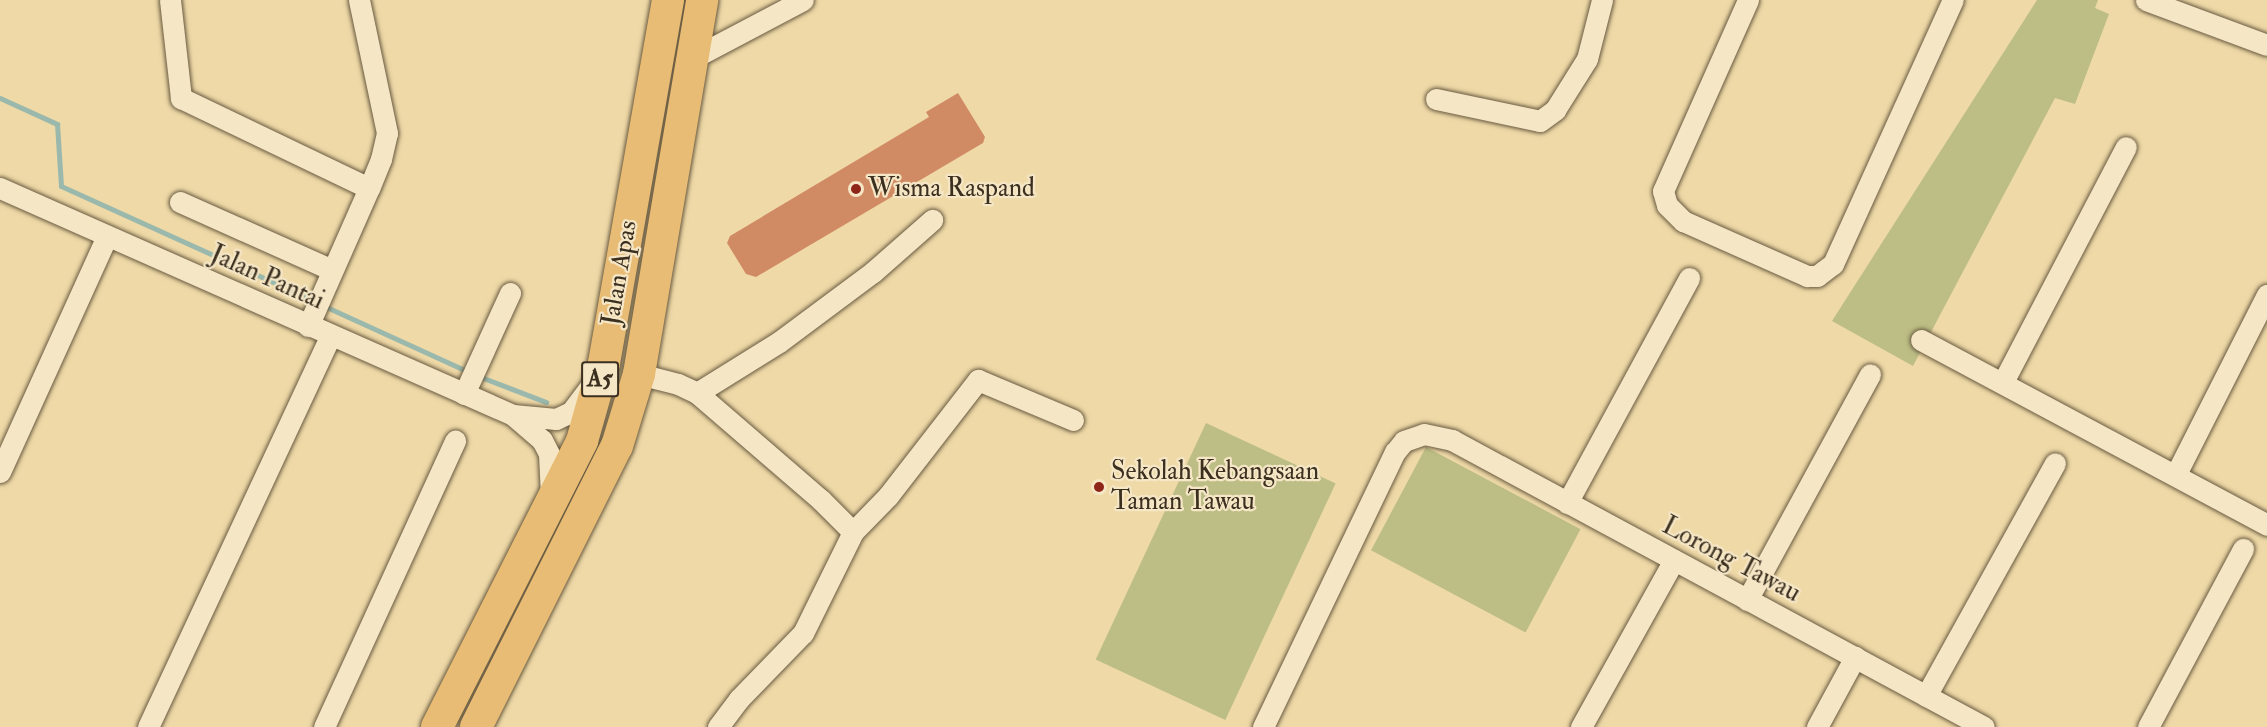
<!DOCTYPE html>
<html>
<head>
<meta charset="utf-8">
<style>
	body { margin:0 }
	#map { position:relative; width:2267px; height:727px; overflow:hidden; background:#efd9a7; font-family:"IM FELL Double Pica",serif }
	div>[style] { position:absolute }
	.green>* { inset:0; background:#bcbe85; transform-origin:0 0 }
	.stream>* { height:5px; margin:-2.5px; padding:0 2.5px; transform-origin:2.5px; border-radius:2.5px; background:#9ab9ac }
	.building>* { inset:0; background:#d18b64 }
	.roads { filter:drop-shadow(0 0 2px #685a41) drop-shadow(0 0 2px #685a41) }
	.minor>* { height:21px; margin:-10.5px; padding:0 10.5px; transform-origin:10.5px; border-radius:10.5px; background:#f5e6c6 }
	.highway>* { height:32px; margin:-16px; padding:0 16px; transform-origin:16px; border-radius:16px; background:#e8bc74 }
	.dots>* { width:16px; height:16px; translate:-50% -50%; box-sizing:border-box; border:3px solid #f5e6c6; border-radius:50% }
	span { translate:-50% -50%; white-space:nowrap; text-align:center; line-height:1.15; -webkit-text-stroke:4.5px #f5e6c6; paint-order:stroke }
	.shield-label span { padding:2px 4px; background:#f5e6c6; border:2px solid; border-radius:4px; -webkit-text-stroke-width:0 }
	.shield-label { font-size:24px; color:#3b2f1f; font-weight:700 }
	.poi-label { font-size:26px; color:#3b2f1f }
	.left { translate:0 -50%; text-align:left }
	.street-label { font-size:26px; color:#3b2f1f }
</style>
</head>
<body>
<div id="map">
	<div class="green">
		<i style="clip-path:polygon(2037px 0,2098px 0,2095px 8px,2109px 14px,2075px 104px,2055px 98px,1913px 366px,1832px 321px)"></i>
		<i style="left:1206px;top:423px;width:143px;height:261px;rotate:25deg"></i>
		<i style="left:1426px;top:447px;width:175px;height:117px;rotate:28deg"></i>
	</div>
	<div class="stream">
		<i style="left:0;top:98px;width:63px;rotate:24.5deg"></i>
		<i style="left:57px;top:124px;width:62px;rotate:86.3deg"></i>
		<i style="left:61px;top:186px;width:278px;rotate:24.4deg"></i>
		<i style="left:322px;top:305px;width:162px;rotate:24.5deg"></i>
		<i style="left:478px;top:376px;width:73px;rotate:20.9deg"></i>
	</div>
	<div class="building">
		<i style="clip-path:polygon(958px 93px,985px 137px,983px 143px,756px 277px,746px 274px,727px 243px,730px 236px,929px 117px,926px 112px)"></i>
	</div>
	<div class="roads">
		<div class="minor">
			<i style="left:170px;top:0;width:99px;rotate:83.6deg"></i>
			<i style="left:181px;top:98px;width:208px;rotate:25.6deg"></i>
			<i style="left:369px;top:188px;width:151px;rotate:113.8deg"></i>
			<i style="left:359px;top:0;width:136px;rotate:78.1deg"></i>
			<i style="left:387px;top:133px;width:27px;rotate:103deg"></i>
			<i style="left:381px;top:159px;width:31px;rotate:112deg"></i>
			<i style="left:1748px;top:0;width:209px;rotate:114deg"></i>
			<i style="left:1663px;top:191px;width:15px;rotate:74deg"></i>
			<i style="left:1667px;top:205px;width:23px;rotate:45deg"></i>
			<i style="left:1683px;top:221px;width:136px;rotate:23.9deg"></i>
			<i style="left:1807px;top:276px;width:10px"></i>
			<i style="left:1817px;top:276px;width:20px;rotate:-37deg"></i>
			<i style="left:1833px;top:264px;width:290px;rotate:-65.6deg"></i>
			<i style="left:2146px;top:0;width:129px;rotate:20.4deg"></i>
			<i style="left:693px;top:58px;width:124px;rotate:-27.8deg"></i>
			<i style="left:1436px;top:99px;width:106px;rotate:11.9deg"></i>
			<i style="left:1540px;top:121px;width:19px;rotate:-36deg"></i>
			<i style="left:1555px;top:110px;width:60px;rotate:-57.9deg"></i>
			<i style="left:1587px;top:59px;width:61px;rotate:-75.7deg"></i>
			<i style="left:0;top:188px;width:561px;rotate:23.87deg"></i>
			<i style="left:513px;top:415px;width:43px;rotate:5.3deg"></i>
			<i style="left:556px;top:419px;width:17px;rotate:-25deg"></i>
			<i style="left:571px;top:412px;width:35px;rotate:-53deg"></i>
			<i style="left:180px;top:202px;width:167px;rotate:24.1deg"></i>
			<i style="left:1921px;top:340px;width:392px;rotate:28.1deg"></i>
			<i style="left:639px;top:374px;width:40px;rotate:14.4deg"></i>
			<i style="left:678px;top:384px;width:21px;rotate:25deg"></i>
			<i style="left:697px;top:393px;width:164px;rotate:40.8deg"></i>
			<i style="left:821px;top:500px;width:45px;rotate:45deg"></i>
			<i style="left:853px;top:532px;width:113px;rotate:116.3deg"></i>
			<i style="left:803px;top:633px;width:92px;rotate:134.1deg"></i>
			<i style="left:739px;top:699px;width:35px;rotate:127deg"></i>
			<i style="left:2003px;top:382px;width:265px;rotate:-62.4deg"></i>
			<i style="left:697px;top:393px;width:97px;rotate:-31.9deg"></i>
			<i style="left:779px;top:342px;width:117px;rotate:-36.7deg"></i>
			<i style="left:873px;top:272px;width:79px;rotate:-41.4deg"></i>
			<i style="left:464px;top:394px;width:111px;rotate:-65.5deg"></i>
			<i style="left:513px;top:415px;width:38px;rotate:41deg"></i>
			<i style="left:542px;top:440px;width:16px;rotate:63deg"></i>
			<i style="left:549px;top:454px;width:41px;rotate:87.2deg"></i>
			<i style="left:0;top:472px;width:259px;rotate:-65.6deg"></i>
			<i style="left:2176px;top:474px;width:201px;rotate:-63.1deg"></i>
			<i style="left:1567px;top:503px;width:256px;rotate:-61.5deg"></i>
			<i style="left:853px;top:532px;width:50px;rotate:-45.8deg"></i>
			<i style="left:888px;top:496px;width:147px;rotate:-52.2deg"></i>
			<i style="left:978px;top:380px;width:103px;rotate:22.8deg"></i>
			<i style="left:1747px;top:600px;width:257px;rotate:-61.4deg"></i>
			<i style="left:1926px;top:696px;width:266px;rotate:-61deg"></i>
			<i style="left:148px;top:727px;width:431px;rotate:-65deg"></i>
			<i style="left:324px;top:727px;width:315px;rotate:-65.4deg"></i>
			<i style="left:1263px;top:727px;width:305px;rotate:-64.4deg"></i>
			<i style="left:1395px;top:452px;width:14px;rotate:-51deg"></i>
			<i style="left:1404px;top:441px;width:21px;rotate:-19deg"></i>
			<i style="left:1424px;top:434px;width:29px;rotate:12deg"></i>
			<i style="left:1452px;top:440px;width:604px;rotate:28.35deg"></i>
			<i style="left:1581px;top:727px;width:191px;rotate:-60.9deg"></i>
			<i style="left:1817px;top:727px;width:80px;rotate:-61.5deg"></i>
			<i style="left:2148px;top:727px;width:202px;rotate:-61.9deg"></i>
		</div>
		<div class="highway">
			<i style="left:437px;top:727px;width:321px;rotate:-63.1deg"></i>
			<i style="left:582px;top:441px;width:81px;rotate:-74.2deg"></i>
			<i style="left:604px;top:363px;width:369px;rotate:-80deg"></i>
			<i style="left:476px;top:727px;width:314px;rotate:-63.4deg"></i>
			<i style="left:617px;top:446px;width:75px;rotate:-73deg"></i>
			<i style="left:639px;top:374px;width:379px;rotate:-80.4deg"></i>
		</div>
	</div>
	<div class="dots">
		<i style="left:856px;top:189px;background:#8f2418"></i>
		<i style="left:1099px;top:487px;background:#8f2418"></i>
	</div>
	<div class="shield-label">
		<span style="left:600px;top:379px">A5</span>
	</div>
	<div class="poi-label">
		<span class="left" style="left:868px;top:189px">Wisma Raspand</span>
		<span class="left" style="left:1111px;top:487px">Sekolah Kebangsaan<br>Taman Tawau</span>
	</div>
	<div class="street-label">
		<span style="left:620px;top:273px;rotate:-80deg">Jalan Apas</span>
		<span style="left:267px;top:278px;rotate:24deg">Jalan Pantai</span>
		<span style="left:1731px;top:560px;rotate:28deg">Lorong Tawau</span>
	</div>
</div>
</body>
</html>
